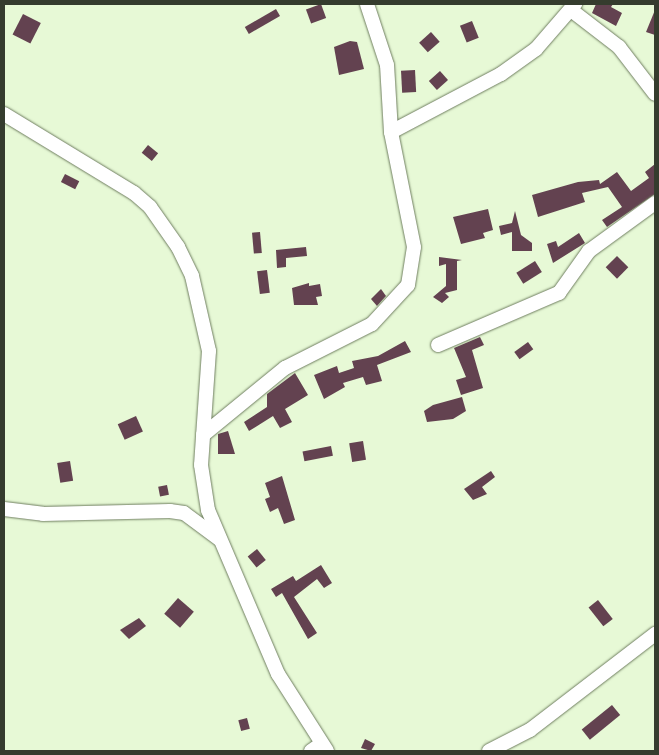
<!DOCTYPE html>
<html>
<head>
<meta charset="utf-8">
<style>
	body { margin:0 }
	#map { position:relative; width:659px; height:755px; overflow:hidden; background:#e7f9d6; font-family:"Crimson Pro",serif }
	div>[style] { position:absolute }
	.building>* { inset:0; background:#634250; transform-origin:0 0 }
	.roads { filter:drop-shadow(0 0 1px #6f7e60) drop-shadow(0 0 1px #6f7e60) }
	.minor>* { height:14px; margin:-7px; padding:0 7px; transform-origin:7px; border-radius:7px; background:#fff }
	span { translate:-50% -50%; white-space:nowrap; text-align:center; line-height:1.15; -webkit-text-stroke:5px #fff; paint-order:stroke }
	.frame { position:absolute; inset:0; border:5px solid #353c2e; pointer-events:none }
</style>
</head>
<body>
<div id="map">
	<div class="building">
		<i style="left:321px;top:4px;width:15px;height:16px;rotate:70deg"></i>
		<i style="clip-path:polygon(596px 4px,613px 4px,611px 7px,622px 13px,616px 26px,592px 13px)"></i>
		<i style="left:276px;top:9px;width:8px;height:36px;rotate:60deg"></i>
		<i style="clip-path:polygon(655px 10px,655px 35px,646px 32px)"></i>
		<i style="left:23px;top:14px;width:20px;height:23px;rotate:27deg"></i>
		<i style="left:472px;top:21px;width:18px;height:13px;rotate:68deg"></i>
		<i style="left:431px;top:32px;width:13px;height:16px;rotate:48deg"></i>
		<i style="clip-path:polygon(350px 41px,357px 42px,364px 69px,339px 75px,334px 47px)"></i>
		<i style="left:415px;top:70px;width:22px;height:14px;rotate:87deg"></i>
		<i style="left:440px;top:71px;width:12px;height:15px;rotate:48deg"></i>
		<i style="left:148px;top:145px;width:13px;height:10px;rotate:39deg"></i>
		<i style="clip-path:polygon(655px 164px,655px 194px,607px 227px,602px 220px,622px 207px,608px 187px,582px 193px,585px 202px,538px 217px,532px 195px,578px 182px,599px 180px,600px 184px,617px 172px,631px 191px,649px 178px,645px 172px)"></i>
		<i style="left:65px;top:174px;width:16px;height:9px;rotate:27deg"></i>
		<i style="clip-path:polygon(488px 209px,493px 230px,483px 233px,485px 238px,461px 244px,453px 217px)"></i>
		<i style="clip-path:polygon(515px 211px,521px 235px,532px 243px,532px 251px,512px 251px,512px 232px,501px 235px,499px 226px,512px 223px)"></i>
		<i style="left:260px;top:232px;width:21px;height:8px;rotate:85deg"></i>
		<i style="clip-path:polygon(579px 233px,585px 243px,553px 263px,547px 244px,556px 241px,558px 247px)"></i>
		<i style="clip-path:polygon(306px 247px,307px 256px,286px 258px,286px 267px,277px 268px,276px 250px)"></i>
		<i style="left:617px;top:256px;width:16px;height:16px;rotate:45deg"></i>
		<i style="clip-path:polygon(439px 257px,462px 260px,457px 261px,457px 290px,445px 293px,449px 297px,442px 303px,433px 297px,446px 286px,446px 264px,439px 266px)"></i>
		<i style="left:535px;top:261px;width:13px;height:22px;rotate:58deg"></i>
		<i style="left:267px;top:270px;width:23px;height:10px;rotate:83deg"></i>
		<i style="clip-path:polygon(309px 283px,309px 286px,320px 284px,322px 296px,316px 297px,318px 305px,294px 305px,292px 288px)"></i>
		<i style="clip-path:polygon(381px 289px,386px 296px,377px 306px,371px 299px)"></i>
		<i style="clip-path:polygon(480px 337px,484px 345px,472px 350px,483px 388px,461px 395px,456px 380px,466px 377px,454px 348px)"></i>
		<i style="clip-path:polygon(405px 341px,411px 352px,377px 365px,382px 381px,366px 385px,363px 377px,343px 383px,345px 387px,324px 399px,314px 375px,337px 366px,339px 373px,354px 368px,352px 361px,378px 356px)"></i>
		<i style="left:528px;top:342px;width:9px;height:17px;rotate:54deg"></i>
		<i style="clip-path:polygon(295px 373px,308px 395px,285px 409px,292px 422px,280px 428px,273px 416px,249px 431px,244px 422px,267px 407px,267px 394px)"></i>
		<i style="clip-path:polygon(462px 397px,466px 411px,453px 419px,427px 422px,424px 411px,433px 405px)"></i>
		<i style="left:136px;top:416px;width:17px;height:20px;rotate:66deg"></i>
		<i style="clip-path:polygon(228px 431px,235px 454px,218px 454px,218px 434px)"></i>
		<i style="left:363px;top:441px;width:19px;height:14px;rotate:81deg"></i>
		<i style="left:331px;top:446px;width:10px;height:29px;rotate:79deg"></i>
		<i style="left:70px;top:461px;width:20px;height:13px;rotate:81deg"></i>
		<i style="clip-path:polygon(491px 471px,495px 477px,482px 487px,487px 494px,473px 500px,464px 489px)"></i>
		<i style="clip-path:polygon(282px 476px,295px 520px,284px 524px,278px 508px,270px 512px,265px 499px,270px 497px,265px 483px)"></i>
		<i style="left:167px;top:485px;width:10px;height:9px;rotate:79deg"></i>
		<i style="left:257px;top:549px;width:14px;height:12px;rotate:51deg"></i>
		<i style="clip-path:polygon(321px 565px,332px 583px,324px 588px,317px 579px,294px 597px,317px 633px,308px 639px,282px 593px,276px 597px,271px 589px,293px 576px,296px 581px)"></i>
		<i style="left:178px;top:598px;width:21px;height:21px;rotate:41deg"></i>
		<i style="left:598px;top:600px;width:24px;height:12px;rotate:52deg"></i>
		<i style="clip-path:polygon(139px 618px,146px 626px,129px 639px,120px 630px)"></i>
		<i style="left:612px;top:705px;width:13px;height:39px;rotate:51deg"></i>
		<i style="left:247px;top:718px;width:11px;height:9px;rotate:75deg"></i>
		<i style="clip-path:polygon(365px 739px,375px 744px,371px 751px,361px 748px)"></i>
	</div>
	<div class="roads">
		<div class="minor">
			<i style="left:571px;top:10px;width:61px;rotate:37.6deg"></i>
			<i style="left:619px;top:47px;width:59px;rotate:52.5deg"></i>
			<i style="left:4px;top:114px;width:152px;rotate:31.3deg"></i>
			<i style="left:134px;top:193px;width:21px;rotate:41deg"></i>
			<i style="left:150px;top:207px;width:49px;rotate:55deg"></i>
			<i style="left:178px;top:247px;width:32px;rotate:64deg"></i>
			<i style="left:192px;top:276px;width:77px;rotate:77.2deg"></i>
			<i style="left:209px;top:351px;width:114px;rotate:94deg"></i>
			<i style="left:201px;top:465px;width:46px;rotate:81.2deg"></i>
			<i style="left:208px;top:510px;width:178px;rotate:66.9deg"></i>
			<i style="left:278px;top:674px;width:91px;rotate:57.5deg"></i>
			<i style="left:391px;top:132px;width:124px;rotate:-27.8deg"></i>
			<i style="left:501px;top:74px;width:43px;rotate:-35.5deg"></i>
			<i style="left:536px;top:49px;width:60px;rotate:-49.1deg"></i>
			<i style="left:438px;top:345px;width:132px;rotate:-23.3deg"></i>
			<i style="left:559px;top:293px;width:52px;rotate:-54.5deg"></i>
			<i style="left:589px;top:251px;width:82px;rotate:-36deg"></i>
			<i style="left:203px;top:435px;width:106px;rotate:-39.3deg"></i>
			<i style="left:285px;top:368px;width:97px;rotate:-26.8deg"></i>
			<i style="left:372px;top:324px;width:53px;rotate:-47.3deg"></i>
			<i style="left:408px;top:285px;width:38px;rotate:-81deg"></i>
			<i style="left:414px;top:247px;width:117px;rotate:-101.3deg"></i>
			<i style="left:391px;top:132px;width:67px;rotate:-93.4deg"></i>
			<i style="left:387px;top:65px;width:64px;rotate:-108.2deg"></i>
			<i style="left:4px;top:509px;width:39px;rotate:7deg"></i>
			<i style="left:43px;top:514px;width:127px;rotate:-1.4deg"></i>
			<i style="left:170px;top:511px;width:14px;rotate:8deg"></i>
			<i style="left:184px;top:513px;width:44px;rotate:36.6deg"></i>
			<i style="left:311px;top:751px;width:12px;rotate:-35deg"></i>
			<i style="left:489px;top:751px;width:46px;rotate:-27.1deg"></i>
			<i style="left:530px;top:730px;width:158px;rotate:-37.5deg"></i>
		</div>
	</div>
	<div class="frame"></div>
</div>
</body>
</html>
